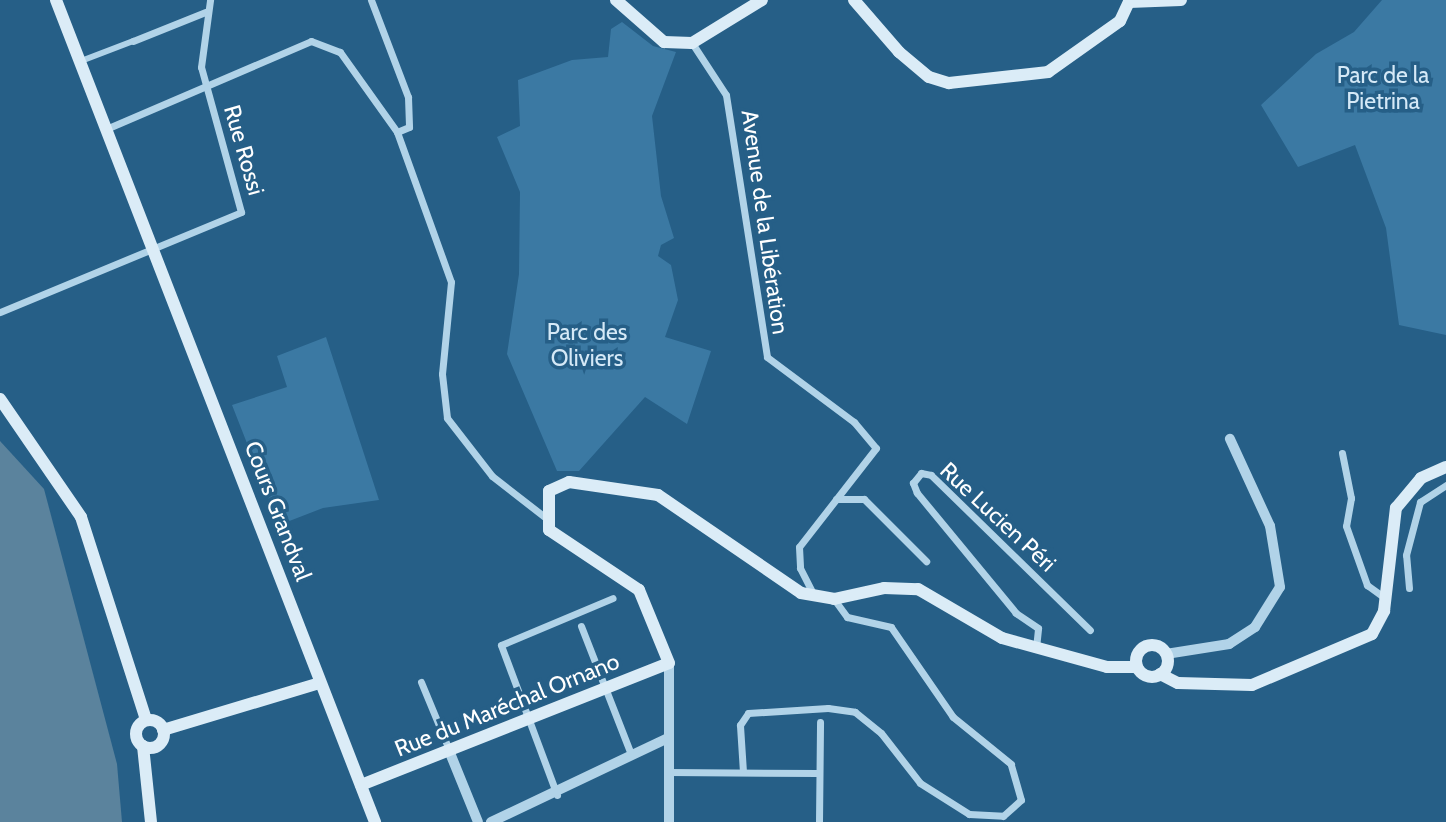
<!DOCTYPE html>
<html>
<head>
<meta charset="utf-8">
<style>
	body { margin:0 }
	#map { position:relative; width:1446px; height:822px; overflow:hidden; background:#265f87; font-family:Cabin,sans-serif }
	div>[style] { position:absolute }
	.green>* { inset:0; background:#3b79a3 }
	.water>* { inset:0; background:#5b839d }
	.pedestrian>* { height:6px; margin:-3px; padding:0 3px; transform-origin:3px; border-radius:3px; background:#b1d3e8 }
	.minor>* { height:7px; margin:-3.5px; padding:0 3.5px; transform-origin:3.5px; border-radius:3.5px; background:#b1d3e8 }
	.tertiary>* { height:10px; margin:-5px; padding:0 5px; transform-origin:5px; border-radius:5px; background:#b1d3e8 }
	.secondary>* { height:12px; margin:-6px; padding:0 6px; transform-origin:6px; border-radius:6px; background:#dbecf7 }
	.secondary>.ring { margin:-6px; padding:0; box-sizing:content-box; background:none; border:12px solid #dbecf7; border-radius:50% }
	span { translate:-50% -50%; white-space:nowrap; text-align:center; line-height:1.15; -webkit-text-stroke:7px #265f87; paint-order:stroke }
	.park-label { font-size:23px; color:#d5e9f7 }
	.street-label { font-size:23px; color:#fff }
</style>
</head>
<body>
<div id="map">
	<div class="green">
		<i style="clip-path:polygon(1382px 0,1446px 0,1446px 335px,1399px 325px,1386px 228px,1355px 145px,1298px 167px,1261px 105px,1316px 54px,1354px 32px)"></i>
		<i style="clip-path:polygon(622px 22px,653px 46px,676px 52px,652px 116px,661px 196px,674px 238px,661px 245px,658px 256px,671px 265px,678px 300px,665px 337px,711px 351px,687px 424px,645px 397px,579px 471px,557px 471px,507px 354px,519px 274px,520px 192px,497px 137px,520px 126px,518px 80px,572px 60px,608px 57px,611px 29px)"></i>
		<i style="clip-path:polygon(326px 337px,379px 500px,323px 508px,279px 525px,232px 405px,287px 387px,277px 356px)"></i>
	</div>
	<div class="water">
		<i style="clip-path:polygon(0 441px,44px 489px,117px 764px,122px 822px,0 822px)"></i>
	</div>
	<div class="pedestrian">
		<i style="left:81px;top:61px;width:56px;rotate:-21deg"></i>
	</div>
	<div class="minor">
		<i style="left:371px;top:0;width:104px;rotate:69.1deg"></i>
		<i style="left:408px;top:97px;width:30px;rotate:88deg"></i>
		<i style="left:409px;top:127px;width:13px;rotate:157deg"></i>
		<i style="left:133px;top:41px;width:78px;rotate:-21.9deg"></i>
		<i style="left:692px;top:43px;width:62px;rotate:56.8deg"></i>
		<i style="left:726px;top:95px;width:265px;rotate:81.1deg"></i>
		<i style="left:767px;top:357px;width:109px;rotate:36.8deg"></i>
		<i style="left:854px;top:422px;width:34px;rotate:50deg"></i>
		<i style="left:876px;top:448px;width:125px;rotate:127.9deg"></i>
		<i style="left:799px;top:547px;width:21px;rotate:87deg"></i>
		<i style="left:800px;top:568px;width:31px;rotate:63deg"></i>
		<i style="left:106px;top:129px;width:223px;rotate:-23.2deg"></i>
		<i style="left:311px;top:41px;width:31px;rotate:21deg"></i>
		<i style="left:340px;top:52px;width:98px;rotate:54.5deg"></i>
		<i style="left:397px;top:132px;width:159px;rotate:70.2deg"></i>
		<i style="left:451px;top:282px;width:92px;rotate:95.6deg"></i>
		<i style="left:442px;top:374px;width:44px;rotate:83.5deg"></i>
		<i style="left:447px;top:418px;width:73px;rotate:52.2deg"></i>
		<i style="left:492px;top:476px;width:68px;rotate:37.9deg"></i>
		<i style="left:0;top:312px;width:261px;rotate:-22.5deg"></i>
		<i style="left:241px;top:212px;width:150px;rotate:-105.4deg"></i>
		<i style="left:201px;top:67px;width:68px;rotate:-82.3deg"></i>
		<i style="left:1342px;top:453px;width:46px;rotate:78.7deg"></i>
		<i style="left:1351px;top:498px;width:28px;rotate:100deg"></i>
		<i style="left:1346px;top:526px;width:63px;rotate:70.4deg"></i>
		<i style="left:1367px;top:585px;width:22px;rotate:36deg"></i>
		<i style="left:836px;top:499px;width:28px"></i>
		<i style="left:864px;top:499px;width:88px;rotate:45deg"></i>
		<i style="left:1409px;top:588px;width:33px;rotate:-95deg"></i>
		<i style="left:1406px;top:555px;width:55px;rotate:-75.2deg"></i>
		<i style="left:1420px;top:502px;width:31px;rotate:-33deg"></i>
		<i style="left:581px;top:626px;width:137px;rotate:68.7deg"></i>
		<i style="left:1036px;top:648px;width:20px;rotate:-84deg"></i>
		<i style="left:1038px;top:628px;width:27px;rotate:-146deg"></i>
		<i style="left:1016px;top:613px;width:156px;rotate:-129.5deg"></i>
		<i style="left:917px;top:493px;width:11px;rotate:-112deg"></i>
		<i style="left:913px;top:483px;width:13px;rotate:-51deg"></i>
		<i style="left:921px;top:473px;width:10px;rotate:11deg"></i>
		<i style="left:931px;top:475px;width:222px;rotate:44.3deg"></i>
		<i style="left:421px;top:682px;width:76px;rotate:67.5deg"></i>
		<i style="left:669px;top:772px;width:149px;rotate:0.4deg"></i>
		<i style="left:743px;top:772px;width:47px;rotate:-93.7deg"></i>
		<i style="left:740px;top:725px;width:14px;rotate:-56deg"></i>
		<i style="left:748px;top:713px;width:80px;rotate:-3.6deg"></i>
		<i style="left:828px;top:708px;width:27px;rotate:8deg"></i>
		<i style="left:855px;top:712px;width:33px;rotate:39deg"></i>
		<i style="left:881px;top:733px;width:63px;rotate:52deg"></i>
		<i style="left:920px;top:783px;width:58px;rotate:32.3deg"></i>
		<i style="left:969px;top:814px;width:34px;rotate:3deg"></i>
		<i style="left:1003px;top:816px;width:24px;rotate:-42deg"></i>
		<i style="left:1021px;top:800px;width:37px;rotate:-106deg"></i>
		<i style="left:1011px;top:764px;width:75px;rotate:-141deg"></i>
		<i style="left:953px;top:717px;width:109px;rotate:-124.6deg"></i>
		<i style="left:891px;top:627px;width:45px;rotate:-167.2deg"></i>
		<i style="left:847px;top:617px;width:22px;rotate:-126deg"></i>
		<i style="left:557px;top:795px;width:160px;rotate:-110.5deg"></i>
		<i style="left:501px;top:645px;width:121px;rotate:-22.8deg"></i>
		<i style="left:819px;top:822px;width:100px;rotate:-89.4deg"></i>
	</div>
	<div class="tertiary">
		<i style="left:1166px;top:654px;width:64px;rotate:-9deg"></i>
		<i style="left:1229px;top:644px;width:31px;rotate:-33deg"></i>
		<i style="left:1255px;top:627px;width:47px;rotate:-58deg"></i>
		<i style="left:1280px;top:587px;width:62px;rotate:-99.3deg"></i>
		<i style="left:1270px;top:526px;width:96px;rotate:-114.7deg"></i>
		<i style="left:669px;top:663px;width:159px;rotate:90deg"></i>
		<i style="left:450px;top:753px;width:74px;rotate:67.9deg"></i>
		<i style="left:491px;top:822px;width:196px;rotate:-25.4deg"></i>
	</div>
	<div class="secondary">
		<i style="left:56px;top:0;width:882px;rotate:68.79deg"></i>
		<i style="left:616px;top:0;width:64px;rotate:41.2deg"></i>
		<i style="left:664px;top:42px;width:28px;rotate:2deg"></i>
		<i style="left:692px;top:43px;width:82px;rotate:-31.6deg"></i>
		<i style="left:854px;top:0;width:69px;rotate:49.1deg"></i>
		<i style="left:899px;top:52px;width:39px;rotate:40deg"></i>
		<i style="left:929px;top:77px;width:21px;rotate:17deg"></i>
		<i style="left:949px;top:83px;width:100px;rotate:-6.3deg"></i>
		<i style="left:1048px;top:72px;width:88px;rotate:-35.3deg"></i>
		<i style="left:1120px;top:21px;width:21px;rotate:-65deg"></i>
		<i style="left:1129px;top:2px;width:52px;rotate:-2.2deg"></i>
		<i style="left:0;top:399px;width:143px;rotate:55.5deg"></i>
		<i style="left:81px;top:517px;width:213px;rotate:72.2deg"></i>
		<i class="ring" style="left:1136px;top:645px;width:20px;height:20px"></i>
		<i style="left:1160px;top:674px;width:20px;rotate:27deg"></i>
		<i style="left:1178px;top:683px;width:74px;rotate:1.5deg"></i>
		<i style="left:1252px;top:685px;width:130px;rotate:-23deg"></i>
		<i style="left:1372px;top:634px;width:26px;rotate:-62deg"></i>
		<i style="left:1384px;top:611px;width:104px;rotate:-83.4deg"></i>
		<i style="left:1396px;top:508px;width:39px;rotate:-50deg"></i>
		<i style="left:1421px;top:478px;width:27px;rotate:-24deg"></i>
		<i class="ring" style="left:136px;top:720px;width:16px;height:16px"></i>
		<i style="left:163px;top:730px;width:164px;rotate:-16.7deg"></i>
		<i style="left:143px;top:746px;width:76px;rotate:84deg"></i>
		<i style="left:361px;top:785px;width:331px;rotate:-21.6deg"></i>
		<i style="left:669px;top:663px;width:79px;rotate:-112.3deg"></i>
		<i style="left:639px;top:590px;width:108px;rotate:-146.3deg"></i>
		<i style="left:549px;top:530px;width:39px;rotate:-90deg"></i>
		<i style="left:549px;top:491px;width:22px;rotate:-24deg"></i>
		<i style="left:569px;top:482px;width:90px;rotate:8.3deg"></i>
		<i style="left:658px;top:495px;width:173px;rotate:34.4deg"></i>
		<i style="left:801px;top:593px;width:34px;rotate:10deg"></i>
		<i style="left:834px;top:599px;width:51px;rotate:-12.4deg"></i>
		<i style="left:884px;top:588px;width:34px;rotate:2deg"></i>
		<i style="left:918px;top:589px;width:97px;rotate:30.3deg"></i>
		<i style="left:1002px;top:638px;width:109px;rotate:15.4deg"></i>
		<i style="left:1107px;top:667px;width:30px"></i>
	</div>
	<div class="park-label">
		<span style="left:1383px;top:88px">Parc de la<br>Pietrina</span>
		<span style="left:587px;top:345px">Parc des<br>Oliviers</span>
	</div>
	<div class="street-label">
		<span style="left:244px;top:150px;rotate:74deg">Rue Rossi</span>
		<span style="left:765px;top:222px;rotate:82deg">Avenue de la Libération</span>
		<span style="left:278px;top:511px;rotate:69deg">Cours Grandval</span>
		<span style="left:998px;top:517px;rotate:43deg">Rue Lucien Péri</span>
		<span style="left:507px;top:705px;rotate:-22deg">Rue du Maréchal Ornano</span>
	</div>
</div>
</body>
</html>
